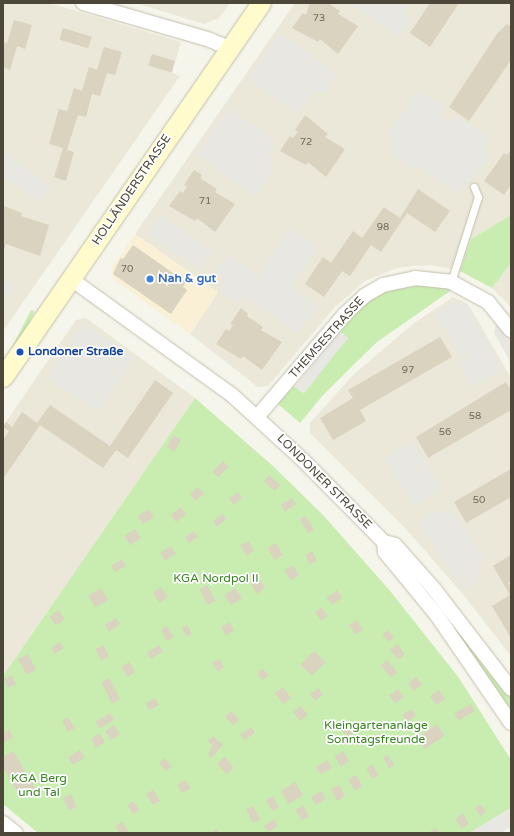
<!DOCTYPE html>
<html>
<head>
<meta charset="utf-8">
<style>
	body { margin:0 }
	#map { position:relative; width:514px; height:836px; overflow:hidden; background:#f6f5eb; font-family:"Varela Round",sans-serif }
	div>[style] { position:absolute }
	.residential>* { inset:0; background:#ebe8d9 }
	.commercial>* { inset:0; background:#f9f0d5 }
	.green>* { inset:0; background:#c9edb1; transform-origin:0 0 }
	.parking>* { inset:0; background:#e8e7e2; transform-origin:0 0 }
	.building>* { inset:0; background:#d9d3bf; transform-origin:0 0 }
	.roads { filter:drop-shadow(0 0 1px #c3bfac) drop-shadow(0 0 1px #c3bfac) }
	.lane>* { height:7px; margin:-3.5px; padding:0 3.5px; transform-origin:3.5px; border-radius:3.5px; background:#fff }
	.street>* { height:14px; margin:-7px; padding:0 7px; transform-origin:7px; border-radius:7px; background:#fff }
	.secondary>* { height:19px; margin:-9.5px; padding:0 9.5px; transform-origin:9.5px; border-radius:9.5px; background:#fffbcc }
	.dots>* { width:11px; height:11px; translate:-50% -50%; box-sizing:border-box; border:2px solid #fff; border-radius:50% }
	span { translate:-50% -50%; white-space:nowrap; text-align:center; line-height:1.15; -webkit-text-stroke:3.5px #fff; paint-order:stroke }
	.number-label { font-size:10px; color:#6f6a5a }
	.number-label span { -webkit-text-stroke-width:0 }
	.street-label { font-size:12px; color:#4c4738 }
	.shop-label { font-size:12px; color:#366cbe; font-weight:700 }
	.left { translate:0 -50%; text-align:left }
	.transit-label { font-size:12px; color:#164399; font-weight:700 }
	.park-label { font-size:12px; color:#3a8424 }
	.frame { position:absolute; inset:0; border:4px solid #4c4738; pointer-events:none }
</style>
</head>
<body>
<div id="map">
	<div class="residential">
		<i style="clip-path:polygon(3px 3px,49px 3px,181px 42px,172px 73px,180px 76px,3px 331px)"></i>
		<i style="clip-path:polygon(135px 3px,230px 3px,219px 18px,204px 24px)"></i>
		<i style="clip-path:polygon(295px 3px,511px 3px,511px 215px,471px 239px,460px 271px,431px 265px,412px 266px,397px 268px,365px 281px,335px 307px,268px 386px,258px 387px,190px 334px,218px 292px,135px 234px)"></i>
		<i style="clip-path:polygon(511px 263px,511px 307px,492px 288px)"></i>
		<i style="clip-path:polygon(453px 297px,468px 304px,511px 378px,511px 656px,462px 593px,405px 528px,310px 433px,310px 423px,353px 375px,414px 323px)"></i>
		<i style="clip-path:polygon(86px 318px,195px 398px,3px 676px,3px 426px,76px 320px)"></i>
	</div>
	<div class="commercial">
		<i style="clip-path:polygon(135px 234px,218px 292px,190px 334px,113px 279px,111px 269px)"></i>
	</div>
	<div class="green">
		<i style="clip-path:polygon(511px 215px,511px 263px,492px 288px,460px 271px,471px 239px)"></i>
		<i style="clip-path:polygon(421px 285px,453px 289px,377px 342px,323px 395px,300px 423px,278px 404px,294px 386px,302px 392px,348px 338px,339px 331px,369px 300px,386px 291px)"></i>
		<i style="left:31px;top:310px;width:4px;height:47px;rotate:27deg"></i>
		<i style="clip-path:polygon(195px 398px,273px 466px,324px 516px,391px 592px,459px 678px,511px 760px,511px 808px,469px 833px,38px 833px,3px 804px,3px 676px)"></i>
		<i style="clip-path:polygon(388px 546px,483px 657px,511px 696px,511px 711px)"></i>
	</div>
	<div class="parking">
		<i style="clip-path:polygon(350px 3px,408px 3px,402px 12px,411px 18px,398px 37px)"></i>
		<i style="clip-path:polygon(279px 34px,337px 74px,322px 95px,314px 89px,297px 114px,248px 79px)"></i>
		<i style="clip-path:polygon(419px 90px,444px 108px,439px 115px,451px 123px,457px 116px,490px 139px,483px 149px,490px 154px,467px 187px,464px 185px,458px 194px,416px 165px,413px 169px,388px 152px,395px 141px,387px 135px)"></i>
		<i style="clip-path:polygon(228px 108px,275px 141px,267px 154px,274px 159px,270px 166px,274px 169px,255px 196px,197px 154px)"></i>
		<i style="clip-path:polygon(3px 151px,51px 187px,39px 202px,3px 175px)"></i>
		<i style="left:161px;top:216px;width:62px;height:22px;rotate:35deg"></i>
		<i style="clip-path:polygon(291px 228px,318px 247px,290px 286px,317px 306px,297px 333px,245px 297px,232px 301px,219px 292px,226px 281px,215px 274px,228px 255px,257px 275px,249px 289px)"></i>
		<i style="clip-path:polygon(3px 278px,14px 288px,3px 301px)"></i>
		<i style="clip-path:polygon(453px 302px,455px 306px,462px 302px,467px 305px,503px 370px,472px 387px,459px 365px,468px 360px,466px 356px,462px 358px,435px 313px)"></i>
		<i style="clip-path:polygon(497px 319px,511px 341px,511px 363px,494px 333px)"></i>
		<i style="left:84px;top:324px;width:60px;height:65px;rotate:34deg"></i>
		<i style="left:339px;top:331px;width:11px;height:71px;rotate:38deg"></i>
		<i style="left:412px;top:441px;width:57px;height:32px;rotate:59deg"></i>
		<i style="clip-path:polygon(434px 511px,453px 512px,483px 557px,476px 582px,462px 589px,418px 521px)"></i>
		<i style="clip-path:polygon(511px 808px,511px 827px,501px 833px,469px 833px)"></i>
	</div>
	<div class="building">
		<i style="clip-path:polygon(310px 3px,328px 3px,340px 11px,338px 14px,358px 26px,338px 54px,320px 39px,318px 42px,292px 28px,303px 13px,306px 15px)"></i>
		<i style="clip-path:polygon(430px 3px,459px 3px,430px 47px,410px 33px)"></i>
		<i style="clip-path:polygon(14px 20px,32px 25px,25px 49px,17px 46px,10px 70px,3px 67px,3px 42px,7px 43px)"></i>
		<i style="clip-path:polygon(507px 24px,511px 27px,511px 60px,469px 121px,449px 107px,497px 34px)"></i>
		<i style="left:63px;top:28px;width:30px;height:12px;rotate:17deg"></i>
		<i style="clip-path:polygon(104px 47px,122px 52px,115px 75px,107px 73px,100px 96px,92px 94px,86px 117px,78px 115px,67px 150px,74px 152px,66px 181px,54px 177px,63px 148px,49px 144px,59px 109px,67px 111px,74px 88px,82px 91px,89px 67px,97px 70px)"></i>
		<i style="left:152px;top:54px;width:24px;height:12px;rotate:17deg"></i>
		<i style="clip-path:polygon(305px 115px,328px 134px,325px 137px,345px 149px,326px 177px,308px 162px,306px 165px,280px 151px,290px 136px,293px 138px,298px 132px,295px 130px)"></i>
		<i style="clip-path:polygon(511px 150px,511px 185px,504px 195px,484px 181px,504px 153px,507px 155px)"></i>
		<i style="clip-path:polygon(194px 170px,202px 175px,200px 178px,217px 189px,215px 192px,235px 204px,215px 232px,197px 218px,195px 221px,169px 206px,180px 191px,183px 193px,187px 187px,184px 185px)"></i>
		<i style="clip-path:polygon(418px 189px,450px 211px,435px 232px,407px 213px,381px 252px,371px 245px,350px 276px,342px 271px,324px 297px,305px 284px,323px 257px,331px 263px,353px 231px,362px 238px,384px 207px,400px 218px)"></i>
		<i style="clip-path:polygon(4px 206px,22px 213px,21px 216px,49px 225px,40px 256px,6px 244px,3px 252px)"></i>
		<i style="clip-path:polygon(133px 245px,186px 282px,183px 287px,187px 290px,171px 314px,113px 274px,119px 261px,121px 258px,123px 259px)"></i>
		<i style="clip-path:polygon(241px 308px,248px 314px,247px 316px,263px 327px,261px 330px,282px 342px,262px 370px,243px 356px,241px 359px,216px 344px,226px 329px,229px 331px,233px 325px,230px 324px)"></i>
		<i style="clip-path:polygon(440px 337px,452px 357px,360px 410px,366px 421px,333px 440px,320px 418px,353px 398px,348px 390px)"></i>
		<i style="clip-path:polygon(155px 380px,173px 393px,128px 458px,116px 450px,103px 468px,40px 425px,3px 479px,3px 440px,9px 431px,3px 427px,6px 422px,12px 427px,22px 412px,37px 423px,50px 405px,110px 446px)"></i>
		<i style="clip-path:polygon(506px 382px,511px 390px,511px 410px,428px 458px,416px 437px)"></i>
		<i style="left:174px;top:435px;width:9px;height:14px;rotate:32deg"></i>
		<i style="left:223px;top:461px;width:8px;height:15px;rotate:45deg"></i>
		<i style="clip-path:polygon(511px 469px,511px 497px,466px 523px,454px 502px)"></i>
		<i style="left:269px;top:475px;width:15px;height:8px;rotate:42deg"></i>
		<i style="left:198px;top:487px;width:9px;height:11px;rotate:49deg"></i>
		<i style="clip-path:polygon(237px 492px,242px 497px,234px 505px,229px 499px)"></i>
		<i style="left:292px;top:498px;width:8px;height:13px;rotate:60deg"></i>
		<i style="left:181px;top:507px;width:9px;height:13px;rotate:54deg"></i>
		<i style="left:149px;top:509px;width:10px;height:13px;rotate:61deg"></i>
		<i style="clip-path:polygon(223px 514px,226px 520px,216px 527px,213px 521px)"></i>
		<i style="left:306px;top:516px;width:16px;height:7px;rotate:60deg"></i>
		<i style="left:135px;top:529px;width:11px;height:13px;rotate:56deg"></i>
		<i style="left:194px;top:531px;width:7px;height:11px;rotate:56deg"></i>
		<i style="clip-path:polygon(249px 541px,254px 551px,246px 556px,240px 545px)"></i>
		<i style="left:276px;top:543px;width:14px;height:10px;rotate:60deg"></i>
		<i style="left:171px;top:546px;width:9px;height:13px;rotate:58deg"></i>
		<i style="left:312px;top:551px;width:11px;height:8px;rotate:63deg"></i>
		<i style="clip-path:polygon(511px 555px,511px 581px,508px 583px,511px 587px,511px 638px,492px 606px,510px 595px,493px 566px)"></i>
		<i style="clip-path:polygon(122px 559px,126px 566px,115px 572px,111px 566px)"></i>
		<i style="left:293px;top:565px;width:12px;height:10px;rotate:59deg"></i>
		<i style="left:259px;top:579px;width:11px;height:10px;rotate:56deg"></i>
		<i style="left:207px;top:585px;width:18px;height:9px;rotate:61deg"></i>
		<i style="left:161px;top:587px;width:12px;height:10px;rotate:55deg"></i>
		<i style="left:101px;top:588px;width:14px;height:15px;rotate:60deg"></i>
		<i style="left:235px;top:588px;width:12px;height:13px;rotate:55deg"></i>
		<i style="left:337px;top:590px;width:9px;height:13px;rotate:54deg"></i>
		<i style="clip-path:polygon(321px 607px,328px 616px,321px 621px,315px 612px)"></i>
		<i style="left:58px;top:610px;width:11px;height:11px;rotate:52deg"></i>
		<i style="left:116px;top:618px;width:8px;height:13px;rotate:60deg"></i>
		<i style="left:357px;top:620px;width:12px;height:9px;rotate:59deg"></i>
		<i style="clip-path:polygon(230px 622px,234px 630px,226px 636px,221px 627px)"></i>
		<i style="left:187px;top:625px;width:10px;height:6px;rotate:61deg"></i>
		<i style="clip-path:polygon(167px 626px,174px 637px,167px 641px,161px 630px)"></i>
		<i style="left:387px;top:630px;width:10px;height:7px;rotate:45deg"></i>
		<i style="left:60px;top:642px;width:7px;height:11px;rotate:56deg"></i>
		<i style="left:397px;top:644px;width:13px;height:9px;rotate:51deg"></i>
		<i style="left:103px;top:645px;width:13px;height:9px;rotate:61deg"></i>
		<i style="left:159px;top:645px;width:8px;height:14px;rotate:60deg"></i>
		<i style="left:314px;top:651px;width:16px;height:19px;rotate:45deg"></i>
		<i style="left:28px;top:654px;width:18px;height:11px;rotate:63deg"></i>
		<i style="clip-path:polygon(219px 659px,224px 667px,218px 672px,212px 663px)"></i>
		<i style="left:387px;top:660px;width:16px;height:8px;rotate:50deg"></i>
		<i style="left:129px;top:662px;width:12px;height:9px;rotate:59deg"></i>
		<i style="clip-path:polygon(262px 668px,269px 675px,263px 680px,257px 674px)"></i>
		<i style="left:12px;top:675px;width:10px;height:9px;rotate:66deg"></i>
		<i style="left:416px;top:677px;width:10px;height:10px;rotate:53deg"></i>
		<i style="left:109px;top:678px;width:24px;height:9px;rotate:62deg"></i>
		<i style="left:283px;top:687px;width:14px;height:10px;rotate:54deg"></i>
		<i style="clip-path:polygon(318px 688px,323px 694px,315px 701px,310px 694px)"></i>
		<i style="left:398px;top:689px;width:10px;height:11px;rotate:53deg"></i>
		<i style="left:439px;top:690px;width:11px;height:11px;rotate:56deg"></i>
		<i style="left:155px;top:698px;width:8px;height:11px;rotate:60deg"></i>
		<i style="left:471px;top:704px;width:8px;height:19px;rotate:60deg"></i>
		<i style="left:301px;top:706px;width:11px;height:10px;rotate:52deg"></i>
		<i style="left:412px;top:709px;width:8px;height:11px;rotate:60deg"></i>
		<i style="left:231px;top:711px;width:12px;height:8px;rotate:48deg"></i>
		<i style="left:110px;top:713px;width:8px;height:17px;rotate:60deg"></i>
		<i style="clip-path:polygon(68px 717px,75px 728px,68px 732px,62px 721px)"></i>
		<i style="left:347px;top:722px;width:13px;height:8px;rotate:61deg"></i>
		<i style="left:437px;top:724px;width:14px;height:24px;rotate:56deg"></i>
		<i style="left:114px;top:725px;width:11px;height:11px;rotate:56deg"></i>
		<i style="left:251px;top:727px;width:7px;height:13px;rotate:56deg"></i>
		<i style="clip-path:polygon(9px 730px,13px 737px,3px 743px,3px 733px)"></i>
		<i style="clip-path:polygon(100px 733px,105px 742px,96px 748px,91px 739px)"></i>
		<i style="left:379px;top:734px;width:8px;height:13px;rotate:60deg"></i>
		<i style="clip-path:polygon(213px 736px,223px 745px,211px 758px,208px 755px,212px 745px,207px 741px)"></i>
		<i style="left:80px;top:750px;width:9px;height:14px;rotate:58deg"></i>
		<i style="clip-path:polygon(13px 751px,37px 791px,22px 799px,3px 768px,3px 757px)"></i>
		<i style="left:343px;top:751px;width:12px;height:10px;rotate:59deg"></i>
		<i style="left:388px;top:755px;width:12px;height:6px;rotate:59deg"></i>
		<i style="left:225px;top:757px;width:14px;height:10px;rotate:51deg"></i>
		<i style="left:165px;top:758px;width:11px;height:8px;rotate:52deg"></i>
		<i style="left:327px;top:760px;width:9px;height:13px;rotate:58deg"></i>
		<i style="clip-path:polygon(372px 764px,379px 775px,372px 779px,366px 768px)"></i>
		<i style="left:356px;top:775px;width:13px;height:9px;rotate:61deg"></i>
		<i style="clip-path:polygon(185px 780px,191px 788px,183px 793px,177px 785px)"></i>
		<i style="left:295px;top:782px;width:15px;height:17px;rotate:58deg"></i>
		<i style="left:339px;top:785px;width:13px;height:9px;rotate:63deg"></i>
		<i style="left:153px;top:790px;width:13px;height:8px;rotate:58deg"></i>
		<i style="left:321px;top:791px;width:9px;height:12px;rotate:58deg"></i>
		<i style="left:71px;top:794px;width:14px;height:9px;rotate:65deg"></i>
		<i style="left:273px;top:796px;width:13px;height:8px;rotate:61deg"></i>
		<i style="left:133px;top:801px;width:11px;height:7px;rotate:56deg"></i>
		<i style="left:480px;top:804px;width:10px;height:7px;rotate:53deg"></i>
		<i style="left:303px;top:805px;width:13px;height:9px;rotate:58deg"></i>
		<i style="left:253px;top:806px;width:15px;height:8px;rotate:62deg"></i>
		<i style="left:463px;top:814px;width:12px;height:9px;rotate:59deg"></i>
		<i style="clip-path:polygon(274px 819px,278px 826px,268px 832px,264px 826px)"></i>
		<i style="clip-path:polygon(123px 822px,129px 833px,119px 833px,115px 826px)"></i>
		<i style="clip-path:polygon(436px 828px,440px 833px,428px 833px)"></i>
		<i style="clip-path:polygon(217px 829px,219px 833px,210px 833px)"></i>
	</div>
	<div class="roads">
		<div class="lane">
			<i style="left:451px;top:282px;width:89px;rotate:-72.4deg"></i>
			<i style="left:478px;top:197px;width:11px;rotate:-112deg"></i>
		</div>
		<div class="street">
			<i style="left:83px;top:3px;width:132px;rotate:16.2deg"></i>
			<i style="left:210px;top:40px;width:21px;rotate:23deg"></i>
			<i style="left:71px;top:279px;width:198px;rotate:35.8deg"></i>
			<i style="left:232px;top:395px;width:96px;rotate:42.5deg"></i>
			<i style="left:303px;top:460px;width:115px;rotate:45.4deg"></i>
			<i style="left:384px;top:542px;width:11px;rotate:15deg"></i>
			<i style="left:395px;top:545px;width:59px;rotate:48.4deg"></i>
			<i style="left:434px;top:589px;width:126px;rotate:52.4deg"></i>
			<i style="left:257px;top:417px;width:135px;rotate:-49.5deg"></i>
			<i style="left:345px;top:314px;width:26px;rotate:-43deg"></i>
			<i style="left:364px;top:296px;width:22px;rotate:-30deg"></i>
			<i style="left:383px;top:285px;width:33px;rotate:-12deg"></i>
			<i style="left:415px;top:278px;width:36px;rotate:6deg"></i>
			<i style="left:451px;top:282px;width:42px;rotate:28.4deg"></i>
			<i style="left:488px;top:302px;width:36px;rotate:51deg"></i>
			<i style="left:384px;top:542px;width:10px;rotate:84deg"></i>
			<i style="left:385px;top:552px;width:80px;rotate:50.6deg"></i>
			<i style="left:436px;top:614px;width:132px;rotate:55.5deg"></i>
			<i style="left:3px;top:823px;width:16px;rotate:38deg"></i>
		</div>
		<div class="secondary">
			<i style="left:3px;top:377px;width:454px;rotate:-55.4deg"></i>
		</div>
	</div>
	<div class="dots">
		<i style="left:150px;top:279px;background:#3f7fe0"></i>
		<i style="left:20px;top:352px;background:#1a4fb4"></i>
	</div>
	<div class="number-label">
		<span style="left:319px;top:19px">73</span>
		<span style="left:306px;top:143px">72</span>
		<span style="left:205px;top:202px">71</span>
		<span style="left:383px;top:228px">98</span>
		<span style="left:127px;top:270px">70</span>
		<span style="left:408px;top:371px">97</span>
		<span style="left:475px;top:417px">58</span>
		<span style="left:445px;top:433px">56</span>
		<span style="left:479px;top:501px">50</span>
	</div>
	<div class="street-label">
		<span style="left:132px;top:190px;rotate:-56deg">HOLLÄNDERSTRASSE</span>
		<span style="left:327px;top:338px;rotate:-48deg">THEMSESTRASSE</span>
		<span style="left:324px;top:482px;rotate:45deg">LONDONER STRASSE</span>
	</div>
	<div class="shop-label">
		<span class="left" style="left:158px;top:279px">Nah &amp; gut</span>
	</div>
	<div class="transit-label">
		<span class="left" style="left:28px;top:352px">Londoner Straße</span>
	</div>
	<div class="park-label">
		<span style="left:216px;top:579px">KGA Nordpol II</span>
		<span style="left:376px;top:733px">Kleingartenanlage<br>Sonntagsfreunde</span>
		<span style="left:39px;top:786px">KGA Berg<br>und Tal</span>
	</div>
	<div class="frame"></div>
</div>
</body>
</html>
